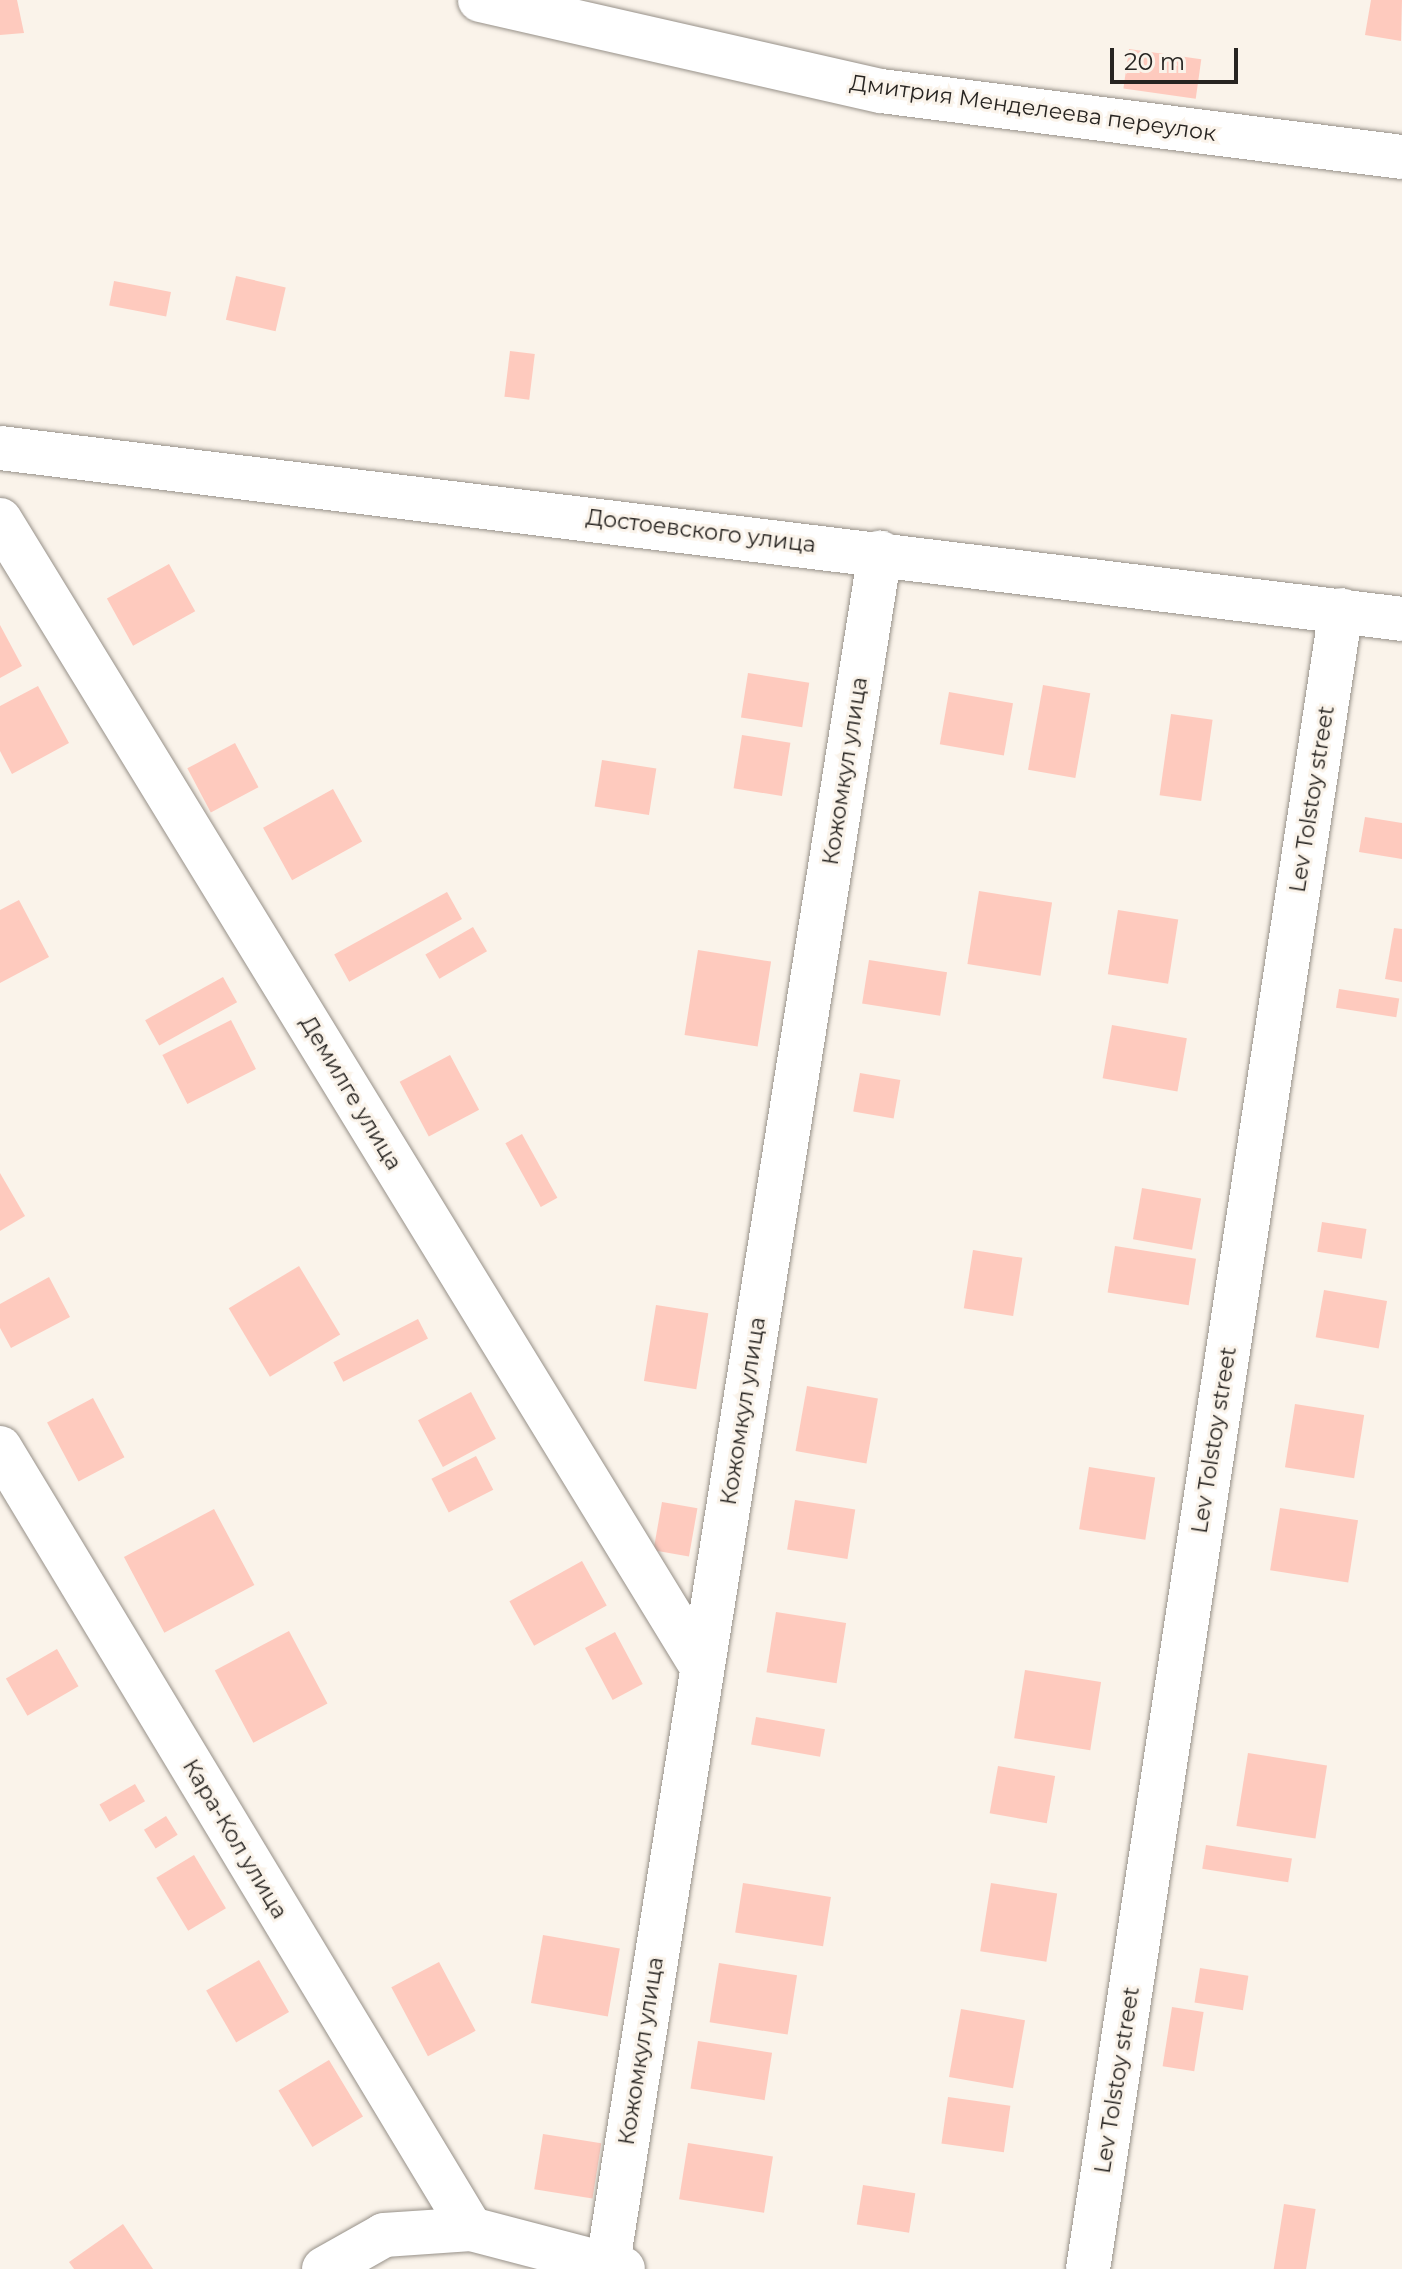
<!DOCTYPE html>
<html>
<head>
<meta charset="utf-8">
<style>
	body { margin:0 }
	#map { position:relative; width:1402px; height:2269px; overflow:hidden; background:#faf3ea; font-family:Montserrat,sans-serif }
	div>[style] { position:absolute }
	.building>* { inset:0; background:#fecabe; transform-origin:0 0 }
	.roads { filter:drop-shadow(0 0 2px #979189) drop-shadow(0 0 2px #979189) }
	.minor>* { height:44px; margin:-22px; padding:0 22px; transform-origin:22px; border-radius:22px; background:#fff }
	span { translate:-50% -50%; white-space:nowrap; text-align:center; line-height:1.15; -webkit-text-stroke:6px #faf3ea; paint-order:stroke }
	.street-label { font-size:22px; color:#272421 }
	.scale { position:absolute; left:1110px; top:48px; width:128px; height:36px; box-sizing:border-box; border:4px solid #272421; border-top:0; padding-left:10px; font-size:24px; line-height:28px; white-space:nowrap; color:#272421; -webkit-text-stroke:6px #faf3ea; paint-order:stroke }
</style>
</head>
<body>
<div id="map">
	<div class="building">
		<i style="clip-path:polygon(0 0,17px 0,24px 33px,0 35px)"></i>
		<i style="clip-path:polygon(1371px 0,1402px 0,1401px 41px,1365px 35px)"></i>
		<i style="left:1129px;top:49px;width:73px;height:40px;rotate:8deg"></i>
		<i style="left:236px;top:276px;width:51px;height:45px;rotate:13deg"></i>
		<i style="left:114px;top:281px;width:58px;height:25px;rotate:11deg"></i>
		<i style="left:510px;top:351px;width:25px;height:46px;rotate:7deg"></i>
		<i style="left:169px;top:564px;width:54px;height:71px;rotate:61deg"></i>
		<i style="clip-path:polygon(0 625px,22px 666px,0 678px)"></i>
		<i style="left:748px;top:673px;width:62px;height:45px;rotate:9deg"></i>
		<i style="left:1043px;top:685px;width:48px;height:86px;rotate:10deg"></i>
		<i style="clip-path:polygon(38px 686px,69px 743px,12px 774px,0 751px,0 706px)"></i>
		<i style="left:949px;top:692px;width:65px;height:53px;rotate:10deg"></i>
		<i style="left:1171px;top:714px;width:42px;height:82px;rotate:8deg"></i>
		<i style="left:742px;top:735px;width:49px;height:54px;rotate:9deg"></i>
		<i style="left:235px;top:743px;width:50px;height:54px;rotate:62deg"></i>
		<i style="left:602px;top:760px;width:55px;height:47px;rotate:9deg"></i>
		<i style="left:333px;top:789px;width:60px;height:80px;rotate:61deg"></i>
		<i style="clip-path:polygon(1365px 817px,1402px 823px,1402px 859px,1359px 852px)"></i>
		<i style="left:979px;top:891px;width:74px;height:74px;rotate:9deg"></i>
		<i style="left:447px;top:892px;width:31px;height:129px;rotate:61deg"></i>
		<i style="clip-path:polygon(19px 900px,49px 957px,0 983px,0 910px)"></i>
		<i style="left:1118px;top:910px;width:61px;height:65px;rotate:9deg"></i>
		<i style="left:473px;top:927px;width:28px;height:55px;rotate:60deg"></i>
		<i style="clip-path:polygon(1394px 928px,1402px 929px,1402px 982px,1385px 979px)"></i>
		<i style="left:698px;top:950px;width:74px;height:86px;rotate:9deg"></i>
		<i style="left:869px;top:960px;width:79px;height:44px;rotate:9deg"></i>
		<i style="left:223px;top:977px;width:29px;height:89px;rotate:61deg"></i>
		<i style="left:1339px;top:989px;width:61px;height:19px;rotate:9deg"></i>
		<i style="left:231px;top:1020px;width:55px;height:77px;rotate:63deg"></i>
		<i style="left:1112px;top:1025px;width:76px;height:54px;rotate:10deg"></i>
		<i style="left:450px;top:1055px;width:62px;height:57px;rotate:62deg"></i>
		<i style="left:860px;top:1073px;width:41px;height:39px;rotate:10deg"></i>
		<i style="left:522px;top:1134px;width:73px;height:19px;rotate:61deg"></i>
		<i style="clip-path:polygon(0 1173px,25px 1216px,0 1231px)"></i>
		<i style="left:1142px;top:1188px;width:60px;height:52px;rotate:10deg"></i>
		<i style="left:1322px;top:1222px;width:45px;height:30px;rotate:9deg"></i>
		<i style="left:1115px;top:1246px;width:82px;height:47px;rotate:9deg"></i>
		<i style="left:973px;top:1250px;width:50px;height:59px;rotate:9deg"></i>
		<i style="left:299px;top:1266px;width:80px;height:82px;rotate:59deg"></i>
		<i style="clip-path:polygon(49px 1277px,70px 1317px,11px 1348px,0 1328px,0 1304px)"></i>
		<i style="left:1324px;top:1290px;width:64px;height:48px;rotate:10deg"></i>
		<i style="left:656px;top:1305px;width:53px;height:77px;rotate:9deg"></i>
		<i style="left:418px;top:1319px;width:22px;height:95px;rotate:63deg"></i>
		<i style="left:807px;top:1386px;width:72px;height:66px;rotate:10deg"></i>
		<i style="left:471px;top:1392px;width:53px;height:60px;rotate:62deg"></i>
		<i style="left:93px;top:1398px;width:67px;height:52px;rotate:62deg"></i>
		<i style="left:1295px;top:1404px;width:70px;height:64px;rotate:9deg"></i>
		<i style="left:476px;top:1456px;width:38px;height:50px;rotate:63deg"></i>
		<i style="left:1089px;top:1467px;width:67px;height:63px;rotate:9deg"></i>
		<i style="left:795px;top:1500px;width:61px;height:50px;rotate:9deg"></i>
		<i style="left:662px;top:1502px;width:36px;height:49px;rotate:10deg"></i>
		<i style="left:1280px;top:1508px;width:79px;height:63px;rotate:9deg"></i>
		<i style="left:214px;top:1509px;width:86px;height:102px;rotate:62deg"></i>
		<i style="left:582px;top:1561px;width:51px;height:83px;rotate:61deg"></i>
		<i style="left:776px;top:1612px;width:71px;height:61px;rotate:9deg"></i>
		<i style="left:289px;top:1631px;width:82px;height:84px;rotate:62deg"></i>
		<i style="left:615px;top:1632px;width:59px;height:34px;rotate:62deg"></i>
		<i style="left:57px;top:1649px;width:43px;height:59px;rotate:60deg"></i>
		<i style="left:1025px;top:1670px;width:77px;height:69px;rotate:9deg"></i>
		<i style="left:756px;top:1717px;width:70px;height:28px;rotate:10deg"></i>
		<i style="left:1248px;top:1753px;width:80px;height:74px;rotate:9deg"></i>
		<i style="left:998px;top:1766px;width:58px;height:48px;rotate:10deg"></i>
		<i style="left:135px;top:1784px;width:20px;height:41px;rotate:60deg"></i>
		<i style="left:166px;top:1816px;width:22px;height:26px;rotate:58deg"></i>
		<i style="left:1206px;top:1845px;width:87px;height:24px;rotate:9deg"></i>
		<i style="left:194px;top:1855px;width:62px;height:44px;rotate:59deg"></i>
		<i style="left:743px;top:1883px;width:89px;height:50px;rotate:9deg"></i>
		<i style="left:991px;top:1883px;width:67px;height:69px;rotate:9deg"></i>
		<i style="left:543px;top:1935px;width:78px;height:69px;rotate:10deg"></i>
		<i style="left:259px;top:1960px;width:60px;height:61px;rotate:60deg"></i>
		<i style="left:439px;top:1962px;width:78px;height:54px;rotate:62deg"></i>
		<i style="left:719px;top:1963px;width:79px;height:60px;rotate:9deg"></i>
		<i style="left:1200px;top:1968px;width:49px;height:35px;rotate:9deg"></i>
		<i style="left:1172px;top:2007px;width:32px;height:60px;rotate:9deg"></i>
		<i style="left:961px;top:2009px;width:65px;height:69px;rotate:10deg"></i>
		<i style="left:698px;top:2041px;width:75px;height:48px;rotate:9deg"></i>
		<i style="left:329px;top:2060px;width:66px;height:59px;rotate:59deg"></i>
		<i style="left:948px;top:2097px;width:63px;height:47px;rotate:8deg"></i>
		<i style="left:543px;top:2134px;width:59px;height:56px;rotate:9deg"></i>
		<i style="left:688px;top:2143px;width:86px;height:57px;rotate:9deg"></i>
		<i style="left:863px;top:2185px;width:53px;height:40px;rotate:9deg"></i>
		<i style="left:1284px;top:2204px;width:32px;height:66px;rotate:9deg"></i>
		<i style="clip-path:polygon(123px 2224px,153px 2269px,74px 2269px,69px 2262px)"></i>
	</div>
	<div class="roads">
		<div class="minor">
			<i style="left:480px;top:0;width:411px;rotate:12.8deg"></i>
			<i style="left:881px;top:91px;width:525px;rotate:7.22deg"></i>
			<i style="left:0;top:448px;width:1412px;rotate:6.95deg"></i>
			<i style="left:0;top:520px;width:1345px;rotate:58.53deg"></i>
			<i style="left:0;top:1448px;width:912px;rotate:58.91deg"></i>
			<i style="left:324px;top:2269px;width:69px;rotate:-29.5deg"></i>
			<i style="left:384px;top:2235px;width:87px;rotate:-3.9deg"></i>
			<i style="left:471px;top:2229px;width:157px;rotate:14.7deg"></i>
			<i style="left:607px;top:2269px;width:1738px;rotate:-80.96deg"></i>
			<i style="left:1088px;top:2269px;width:1678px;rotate:-81.33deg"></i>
		</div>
	</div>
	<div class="street-label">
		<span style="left:1033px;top:108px;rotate:8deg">Дмитрия Менделеева переулок</span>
		<span style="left:701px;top:531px;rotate:7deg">Достоевского улица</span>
		<span style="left:845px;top:771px;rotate:-81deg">Кожомкул улица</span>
		<span style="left:1312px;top:799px;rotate:-81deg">Lev Tolstoy street</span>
		<span style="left:351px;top:1093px;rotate:59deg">Демилге улица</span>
		<span style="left:743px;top:1411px;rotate:-81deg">Кожомкул улица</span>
		<span style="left:1214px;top:1440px;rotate:-81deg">Lev Tolstoy street</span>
		<span style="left:235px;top:1839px;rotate:59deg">Кара-Кол улица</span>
		<span style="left:641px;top:2051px;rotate:-81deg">Кожомкул улица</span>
		<span style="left:1117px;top:2080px;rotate:-81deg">Lev Tolstoy street</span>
	</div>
	<div class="scale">20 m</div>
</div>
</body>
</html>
